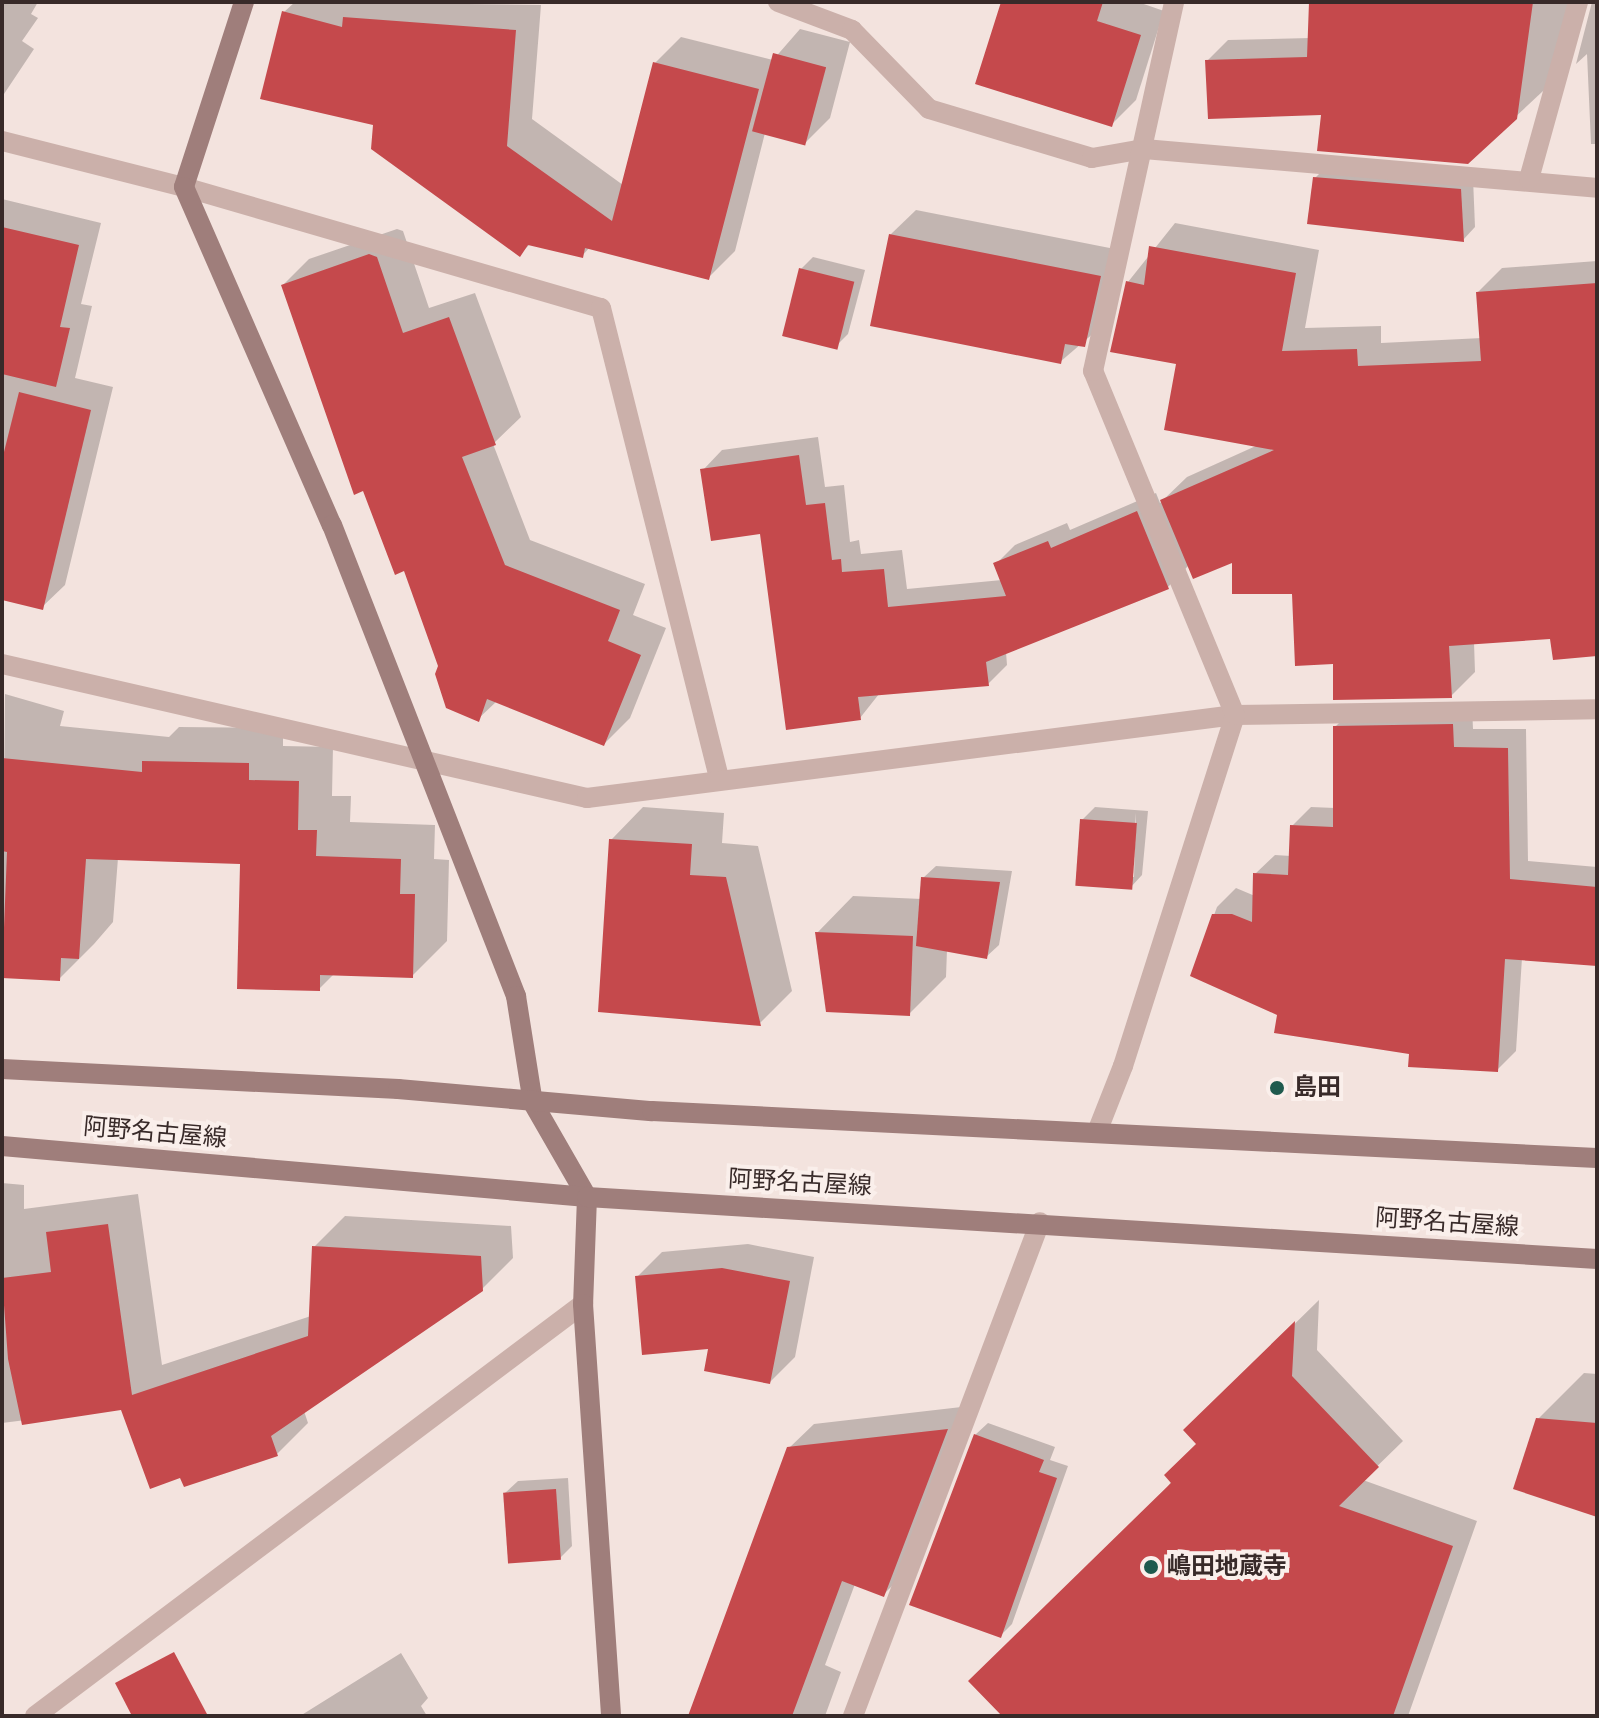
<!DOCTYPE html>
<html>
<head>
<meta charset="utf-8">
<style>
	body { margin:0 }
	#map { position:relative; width:1599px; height:1718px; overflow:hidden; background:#f3e3de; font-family:Karla,"Noto Sans JP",sans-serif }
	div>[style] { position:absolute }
	.shadow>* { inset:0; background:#0003 }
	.building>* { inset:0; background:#c5494c; transform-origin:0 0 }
	.street>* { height:20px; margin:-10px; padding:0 10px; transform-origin:10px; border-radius:10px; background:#cbb0aa }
	.secondary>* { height:20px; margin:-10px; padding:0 10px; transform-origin:10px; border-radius:10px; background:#9f7e7b }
	.dots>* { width:22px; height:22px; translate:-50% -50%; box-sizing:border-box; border:4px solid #faefeb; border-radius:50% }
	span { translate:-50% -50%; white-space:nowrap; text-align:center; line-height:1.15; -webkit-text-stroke:8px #faefeb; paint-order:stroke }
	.poi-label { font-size:24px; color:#382a29; font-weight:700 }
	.left { translate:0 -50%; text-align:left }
	.street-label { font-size:24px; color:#382a29 }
	.frame { position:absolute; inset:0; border:4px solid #382a29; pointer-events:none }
</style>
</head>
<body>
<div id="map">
	<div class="shadow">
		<i style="clip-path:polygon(2px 2px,38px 2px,31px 14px,38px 18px,22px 41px,34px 49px,2px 97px)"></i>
		<i style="clip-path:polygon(295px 2px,541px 5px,532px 119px,623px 185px,655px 63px,681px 37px,773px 60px,800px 29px,850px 42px,830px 118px,805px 143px,765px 133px,735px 251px,709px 277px,590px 247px,582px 256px,530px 244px,520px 254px,375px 124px,284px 12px)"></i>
		<i style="clip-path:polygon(1003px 2px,1138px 2px,1164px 11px,1136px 100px,1112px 124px)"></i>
		<i style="clip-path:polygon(1311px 2px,1579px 2px,1557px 78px,1467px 162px,1323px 112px,1207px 61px,1228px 40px,1310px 38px)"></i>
		<i style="clip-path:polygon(1592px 2px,1597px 2px,1597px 144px,1591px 144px,1587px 54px,1576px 64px)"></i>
		<i style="clip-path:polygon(1328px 165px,1473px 178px,1475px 227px,1463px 240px,1315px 178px)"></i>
		<i style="clip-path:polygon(2px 199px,101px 223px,81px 304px,92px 306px,75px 378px,113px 387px,65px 585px,42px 607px,2px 598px)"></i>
		<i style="clip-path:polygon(916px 210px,1125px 251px,1109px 320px,1060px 362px,890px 235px)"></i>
		<i style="clip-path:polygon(1175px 223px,1319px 250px,1305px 328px,1381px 326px,1381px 343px,1482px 338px,1478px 292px,1502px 268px,1597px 261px,1597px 631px,1474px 642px,1475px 672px,1451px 696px,1335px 662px,1293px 592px,1233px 560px,1189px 565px,1168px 587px,1006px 652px,1007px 665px,988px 684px,879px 694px,860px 718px,762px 532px,703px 470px,722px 450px,818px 437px,825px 487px,844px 485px,850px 542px,859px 540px,861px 554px,902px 550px,907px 589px,1002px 580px,996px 564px,1015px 545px,1067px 523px,1070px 530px,1156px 493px,1160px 503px,1187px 477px,1258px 445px,1179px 362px,1128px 282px)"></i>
		<i style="clip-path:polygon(397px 229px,403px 231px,429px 308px,475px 293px,521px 417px,493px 444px,530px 540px,645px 584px,633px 615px,666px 628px,630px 718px,604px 744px,497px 701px,478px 719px,440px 666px,405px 569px,283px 285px,309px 259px)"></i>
		<i style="clip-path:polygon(813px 257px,865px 270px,848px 334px,835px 347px,801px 269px)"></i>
		<i style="clip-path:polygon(5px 694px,64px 711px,60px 726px,169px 737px,179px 727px,283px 728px,283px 746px,333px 747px,332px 796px,351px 796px,350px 822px,435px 825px,434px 859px,449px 860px,447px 941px,412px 976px,335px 973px,319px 989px,242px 862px,118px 858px,113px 922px,94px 944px,59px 979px,2px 976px)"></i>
		<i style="clip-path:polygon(1472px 706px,1473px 729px,1526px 729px,1528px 861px,1597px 867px,1597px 964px,1522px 958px,1516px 1051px,1497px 1070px,1411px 1052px,1279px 1014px,1192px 975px,1217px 907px,1236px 888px,1255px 896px,1255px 874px,1275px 855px,1291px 856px,1292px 826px,1311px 807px,1335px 808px,1335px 727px,1354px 708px)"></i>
		<i style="clip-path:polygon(643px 807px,724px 813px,722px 843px,758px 846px,792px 991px,760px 1023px,611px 840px)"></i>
		<i style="clip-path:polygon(evenodd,1095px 807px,1148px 811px,1142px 875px,1130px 888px,1082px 820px,1095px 807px,1136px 813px,1134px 877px,1130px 877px,1136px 813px)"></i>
		<i style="clip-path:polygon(936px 866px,1012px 871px,999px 945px,986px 957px,947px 950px,946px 977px,909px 1014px,817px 933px,853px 896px,922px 899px,923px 878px)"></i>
		<i style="clip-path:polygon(2px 1183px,24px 1185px,24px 1209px,138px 1194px,162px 1365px,311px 1316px,314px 1247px,345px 1216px,511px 1226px,513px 1258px,481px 1290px,304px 1411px,308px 1423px,277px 1454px,182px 1475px,122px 1408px,2px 1423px)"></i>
		<i style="clip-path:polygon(748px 1244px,814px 1257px,795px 1357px,770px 1382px,710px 1347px,637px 1277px,662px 1252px)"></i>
		<i style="clip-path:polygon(1319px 1300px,1317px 1350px,1403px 1441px,1363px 1480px,1477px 1521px,1408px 1716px,1005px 1716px,1198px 1444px,1186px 1430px)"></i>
		<i style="clip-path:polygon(1584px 1373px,1597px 1374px,1597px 1515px,1538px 1419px)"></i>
		<i style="clip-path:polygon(970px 1406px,908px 1570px,884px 1594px,855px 1584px,825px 1665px,841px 1672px,825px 1716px,690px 1716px,789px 1448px,814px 1424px)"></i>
		<i style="clip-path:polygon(988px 1423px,1055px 1447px,1050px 1460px,1068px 1466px,1012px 1624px,1000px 1636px,975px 1435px)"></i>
		<i style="clip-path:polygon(568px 1478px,572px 1546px,560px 1558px,505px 1493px,518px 1481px)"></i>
		<i style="clip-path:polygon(401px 1653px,428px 1698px,421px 1706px,427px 1716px,300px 1716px)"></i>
	</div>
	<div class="building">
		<i style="clip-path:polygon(1001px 2px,1103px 2px,1097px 21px,1141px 35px,1112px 127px,975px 84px)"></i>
		<i style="clip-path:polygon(1309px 2px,1533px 2px,1517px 119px,1468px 164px,1317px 151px,1321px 115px,1208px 119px,1205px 60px,1307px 57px)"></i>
		<i style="clip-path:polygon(282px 11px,342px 27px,343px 17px,516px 30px,507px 146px,612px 221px,653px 62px,759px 89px,709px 280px,585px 248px,583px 258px,528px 245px,520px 257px,371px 149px,373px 125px,260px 99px)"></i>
		<i style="left:773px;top:53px;width:55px;height:81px;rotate:15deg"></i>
		<i style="clip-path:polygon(1313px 177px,1461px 189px,1464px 242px,1307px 224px)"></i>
		<i style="clip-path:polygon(2px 227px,79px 245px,60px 327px,70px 328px,56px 387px,2px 374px)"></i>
		<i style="clip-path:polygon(889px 234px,1101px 276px,1085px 347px,1065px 344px,1061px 364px,870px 326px)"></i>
		<i style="clip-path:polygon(1149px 246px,1296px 273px,1282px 351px,1357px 349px,1358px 366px,1481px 361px,1476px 292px,1597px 283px,1597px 656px,1553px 660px,1550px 639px,1449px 646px,1452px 698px,1333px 700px,1333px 664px,1295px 666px,1292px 594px,1232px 594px,1232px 563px,1193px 579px,1160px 500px,1274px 450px,1164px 430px,1176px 364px,1110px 352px,1126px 281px,1144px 285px)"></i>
		<i style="clip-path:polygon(369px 254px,377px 257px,403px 333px,449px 317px,496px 445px,462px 457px,505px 565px,620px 610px,608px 641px,641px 655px,604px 746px,487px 699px,479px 722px,446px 708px,435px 674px,438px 666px,404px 571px,395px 575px,363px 491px,354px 495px,281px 285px)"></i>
		<i style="left:799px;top:268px;width:57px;height:70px;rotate:14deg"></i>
		<i style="clip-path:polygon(19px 392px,91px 410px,43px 610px,2px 600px,2px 460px)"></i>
		<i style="clip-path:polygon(799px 455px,806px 505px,825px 503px,832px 560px,841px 559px,842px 572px,884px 569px,888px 607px,1006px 596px,993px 563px,1048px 541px,1051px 548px,1137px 511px,1169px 589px,986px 662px,989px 686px,858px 697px,861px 720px,786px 730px,760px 534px,711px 541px,700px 469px)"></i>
		<i style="clip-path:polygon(1453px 724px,1454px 747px,1508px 748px,1510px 879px,1597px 887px,1597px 966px,1505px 959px,1498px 1072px,1408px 1067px,1409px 1054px,1274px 1033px,1277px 1015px,1190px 976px,1212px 914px,1232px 914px,1252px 922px,1253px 873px,1288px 875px,1290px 825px,1333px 827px,1333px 726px)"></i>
		<i style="clip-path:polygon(2px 758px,142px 772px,142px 761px,249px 763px,249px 780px,299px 781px,298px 830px,317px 830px,316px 856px,401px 859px,400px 894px,415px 894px,413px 978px,320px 975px,320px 991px,237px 989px,240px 864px,86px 859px,79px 959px,61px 958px,60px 981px,2px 978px,7px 852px,2px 851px)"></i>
		<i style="left:1080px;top:819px;width:57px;height:67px;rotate:4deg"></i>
		<i style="clip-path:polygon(609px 839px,692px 844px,690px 875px,726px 877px,761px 1026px,598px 1012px)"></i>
		<i style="clip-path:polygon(921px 877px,1000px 882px,987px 959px,916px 946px)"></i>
		<i style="clip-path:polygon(815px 932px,913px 936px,910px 1016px,826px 1012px)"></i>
		<i style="clip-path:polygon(108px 1224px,132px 1395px,308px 1336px,312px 1246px,481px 1256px,483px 1291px,271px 1436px,278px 1456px,184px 1487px,180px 1478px,150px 1489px,121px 1410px,22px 1425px,8px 1359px,2px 1278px,51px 1272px,46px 1232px)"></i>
		<i style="clip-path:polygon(722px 1268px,790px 1281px,770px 1384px,704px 1371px,708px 1349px,642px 1355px,635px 1276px)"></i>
		<i style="clip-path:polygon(1295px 1321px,1292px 1376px,1379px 1467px,1339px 1506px,1453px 1546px,1393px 1716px,1002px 1716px,968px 1681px,1171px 1483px,1164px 1475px,1196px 1444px,1183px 1430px)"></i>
		<i style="clip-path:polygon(1536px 1418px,1597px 1423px,1597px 1517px,1513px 1489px)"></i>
		<i style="clip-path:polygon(948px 1429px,884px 1597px,842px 1581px,792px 1716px,688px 1716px,787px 1447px)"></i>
		<i style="clip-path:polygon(974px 1434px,1044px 1460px,1039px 1472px,1057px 1478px,1001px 1638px,909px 1605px)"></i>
		<i style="left:556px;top:1489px;width:71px;height:53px;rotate:86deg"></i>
		<i style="clip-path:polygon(174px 1652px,208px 1716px,132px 1716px,115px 1683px)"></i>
	</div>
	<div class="street">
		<i style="left:778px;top:2px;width:79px;rotate:20.7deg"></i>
		<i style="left:852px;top:30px;width:110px;rotate:45.7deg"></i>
		<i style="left:929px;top:109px;width:170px;rotate:16.7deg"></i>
		<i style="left:1092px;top:158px;width:53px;rotate:-9.8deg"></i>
		<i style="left:1144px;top:149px;width:455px;rotate:4.9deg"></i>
		<i style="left:2px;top:141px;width:188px;rotate:14.2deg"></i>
		<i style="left:184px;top:187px;width:434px;rotate:16.2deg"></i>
		<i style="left:601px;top:308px;width:484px;rotate:75.9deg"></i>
		<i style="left:1529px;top:179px;width:184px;rotate:-74.5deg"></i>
		<i style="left:2px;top:664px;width:600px;rotate:12.9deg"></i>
		<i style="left:587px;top:798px;width:653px;rotate:-7.3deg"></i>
		<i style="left:1235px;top:715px;width:362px;rotate:-0.9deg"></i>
		<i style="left:1097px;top:1132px;width:71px;rotate:-68.5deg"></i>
		<i style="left:1123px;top:1066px;width:368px;rotate:-72.3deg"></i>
		<i style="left:1235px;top:715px;width:372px;rotate:-112.4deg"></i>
		<i style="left:1093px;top:371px;width:378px;rotate:-77.6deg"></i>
		<i style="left:35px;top:1716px;width:686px;rotate:-36.94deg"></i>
		<i style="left:853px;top:1716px;width:528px;rotate:-69.27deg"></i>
	</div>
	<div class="secondary">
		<i style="left:244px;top:2px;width:194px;rotate:108deg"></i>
		<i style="left:184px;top:187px;width:369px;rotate:66.4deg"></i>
		<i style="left:332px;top:525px;width:506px;rotate:68.66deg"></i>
		<i style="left:516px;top:996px;width:108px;rotate:81deg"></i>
		<i style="left:533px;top:1103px;width:108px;rotate:60.1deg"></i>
		<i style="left:587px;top:1197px;width:107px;rotate:92.1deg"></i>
		<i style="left:583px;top:1304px;width:413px;rotate:86.1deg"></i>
		<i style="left:2px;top:1069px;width:397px;rotate:2.9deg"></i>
		<i style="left:398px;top:1089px;width:255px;rotate:5deg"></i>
		<i style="left:652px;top:1111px;width:946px;rotate:2.85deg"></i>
		<i style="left:2px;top:1146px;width:587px;rotate:4.98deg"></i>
		<i style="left:587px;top:1197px;width:1012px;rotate:3.51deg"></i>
	</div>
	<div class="dots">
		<i style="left:1277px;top:1088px;background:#1f5a4e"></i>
		<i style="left:1151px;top:1567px;background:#1f5a4e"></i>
	</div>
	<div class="poi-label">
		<span class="left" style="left:1293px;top:1088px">島田</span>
		<span class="left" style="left:1167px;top:1567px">嶋田地蔵寺</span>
	</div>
	<div class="street-label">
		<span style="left:155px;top:1133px;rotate:5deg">阿野名古屋線</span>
		<span style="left:800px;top:1183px;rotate:3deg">阿野名古屋線</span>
		<span style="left:1447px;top:1223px;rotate:4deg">阿野名古屋線</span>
	</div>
	<div class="frame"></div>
</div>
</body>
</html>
